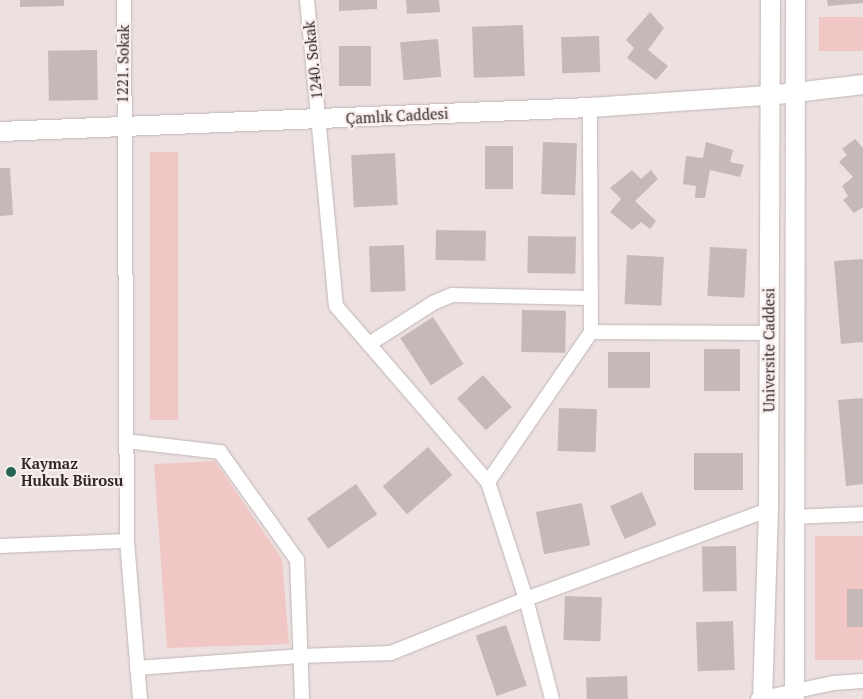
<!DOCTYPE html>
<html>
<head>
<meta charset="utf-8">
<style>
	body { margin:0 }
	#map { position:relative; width:863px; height:699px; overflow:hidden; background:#ece0e0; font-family:"PT Serif",serif }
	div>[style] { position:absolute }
	.green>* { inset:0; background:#f0c7c4; transform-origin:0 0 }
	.building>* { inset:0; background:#c4b9b8; transform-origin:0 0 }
	.roads { filter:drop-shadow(0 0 1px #c0b5b4) drop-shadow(0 0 1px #c0b5b4) }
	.street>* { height:14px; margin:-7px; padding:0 7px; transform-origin:7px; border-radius:7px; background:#fff }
	.secondary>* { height:19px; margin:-9.5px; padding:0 9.5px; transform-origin:9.5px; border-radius:9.5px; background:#fff }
	.dots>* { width:14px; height:14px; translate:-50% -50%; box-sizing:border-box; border:2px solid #f9eeed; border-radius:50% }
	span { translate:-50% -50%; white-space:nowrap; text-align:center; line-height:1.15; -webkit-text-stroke:4.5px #f9eeed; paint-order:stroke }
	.street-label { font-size:15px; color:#2d2928 }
	.poi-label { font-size:15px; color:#2d2928; font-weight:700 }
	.left { translate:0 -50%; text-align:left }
</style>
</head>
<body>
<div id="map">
	<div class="green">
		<i style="left:863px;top:17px;width:34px;height:44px;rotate:90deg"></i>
		<i style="left:150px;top:152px;width:28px;height:268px"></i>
		<i style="clip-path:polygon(215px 461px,282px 559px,289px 644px,167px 648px,154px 464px)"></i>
		<i style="left:863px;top:536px;width:124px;height:48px;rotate:90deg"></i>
	</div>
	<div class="building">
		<i style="clip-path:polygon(20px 0,64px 0,64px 6px,20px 7px)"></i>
		<i style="clip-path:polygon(339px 0,377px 0,377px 9px,339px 11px)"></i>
		<i style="clip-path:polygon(406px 0,439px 0,440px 12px,407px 14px)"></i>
		<i style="clip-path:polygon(827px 0,863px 0,863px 3px,828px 6px)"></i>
		<i style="clip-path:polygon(650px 12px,664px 28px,648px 50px,668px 66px,656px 80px,627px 58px,634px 48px,626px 40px)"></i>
		<i style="left:523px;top:25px;width:51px;height:51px;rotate:88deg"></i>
		<i style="left:599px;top:36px;width:36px;height:38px;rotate:88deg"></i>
		<i style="left:438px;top:39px;width:38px;height:38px;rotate:85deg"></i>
		<i style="left:339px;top:46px;width:32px;height:40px"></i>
		<i style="left:97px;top:50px;width:50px;height:49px;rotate:89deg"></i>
		<i style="clip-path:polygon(855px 139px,863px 148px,863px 207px,854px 213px,843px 200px,848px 196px,842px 186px,853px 177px,839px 162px,847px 155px,842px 149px)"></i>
		<i style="left:543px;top:142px;width:34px;height:52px;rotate:2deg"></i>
		<i style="clip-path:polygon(706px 142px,733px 150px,730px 162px,744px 165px,740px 177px,710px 170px,705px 198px,695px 198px,696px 186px,683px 184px,686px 156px,703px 158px)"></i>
		<i style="left:485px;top:146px;width:28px;height:43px"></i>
		<i style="left:395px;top:153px;width:52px;height:44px;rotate:87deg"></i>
		<i style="clip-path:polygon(0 168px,10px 168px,13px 215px,0 216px)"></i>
		<i style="clip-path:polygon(632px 170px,641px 179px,651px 170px,658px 179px,635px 201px,656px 221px,650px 229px,641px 222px,632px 230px,610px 212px,621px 199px,610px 188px)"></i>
		<i style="left:436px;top:230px;width:50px;height:30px;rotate:1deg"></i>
		<i style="left:528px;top:236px;width:48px;height:37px;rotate:1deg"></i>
		<i style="left:404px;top:245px;width:46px;height:35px;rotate:88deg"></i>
		<i style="left:710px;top:247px;width:37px;height:49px;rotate:3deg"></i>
		<i style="left:627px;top:255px;width:37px;height:49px;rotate:3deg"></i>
		<i style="clip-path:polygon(863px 259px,863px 342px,841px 344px,834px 261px)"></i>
		<i style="left:522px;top:310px;width:44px;height:42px;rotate:1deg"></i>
		<i style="left:433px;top:317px;width:56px;height:39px;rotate:57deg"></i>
		<i style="left:704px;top:349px;width:36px;height:42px"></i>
		<i style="left:608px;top:352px;width:42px;height:36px"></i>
		<i style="left:483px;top:375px;width:43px;height:35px;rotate:48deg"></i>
		<i style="clip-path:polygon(863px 398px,863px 484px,846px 486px,838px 400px)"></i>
		<i style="left:559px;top:408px;width:38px;height:43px;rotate:2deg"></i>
		<i style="left:428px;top:447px;width:37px;height:60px;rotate:49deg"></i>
		<i style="left:694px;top:453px;width:49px;height:37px"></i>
		<i style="left:356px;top:484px;width:37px;height:60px;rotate:55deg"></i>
		<i style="left:642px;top:492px;width:36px;height:35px;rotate:66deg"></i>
		<i style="left:582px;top:503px;width:43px;height:47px;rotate:79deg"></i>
		<i style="left:736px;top:546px;width:45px;height:34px;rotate:89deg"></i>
		<i style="left:847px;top:589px;width:16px;height:38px"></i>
		<i style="left:565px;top:596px;width:37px;height:44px;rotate:2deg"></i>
		<i style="left:733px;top:621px;width:49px;height:37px;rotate:88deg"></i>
		<i style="left:506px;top:625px;width:64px;height:32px;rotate:71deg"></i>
		<i style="left:627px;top:676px;width:23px;height:41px;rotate:88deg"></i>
	</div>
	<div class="roads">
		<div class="street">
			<i style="left:307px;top:0;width:307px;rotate:84.6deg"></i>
			<i style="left:336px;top:306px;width:233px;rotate:49.2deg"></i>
			<i style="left:488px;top:482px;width:123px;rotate:72deg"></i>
			<i style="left:526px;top:599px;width:103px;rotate:75.4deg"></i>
			<i style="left:591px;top:332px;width:178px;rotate:0.3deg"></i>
			<i style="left:369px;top:344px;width:76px;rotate:-32.6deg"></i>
			<i style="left:433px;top:303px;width:21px;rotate:-23deg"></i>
			<i style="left:452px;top:295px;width:138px;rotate:1.2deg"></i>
			<i style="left:126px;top:441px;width:95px;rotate:6.7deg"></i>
			<i style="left:220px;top:452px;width:133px;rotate:54.5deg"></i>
			<i style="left:297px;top:560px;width:139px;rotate:87.9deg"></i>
			<i style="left:488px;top:482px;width:182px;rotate:-55.5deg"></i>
			<i style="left:591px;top:332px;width:225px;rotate:-90.3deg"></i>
			<i style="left:792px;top:517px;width:71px;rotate:-2.4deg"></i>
			<i style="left:127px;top:541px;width:159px;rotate:85.3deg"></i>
			<i style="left:0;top:546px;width:127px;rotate:-2.3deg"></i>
			<i style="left:127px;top:541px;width:541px;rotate:-90.32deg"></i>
			<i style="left:137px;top:668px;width:162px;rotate:-4.2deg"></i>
			<i style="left:299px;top:656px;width:92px;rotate:-1.9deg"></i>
			<i style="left:391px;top:653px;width:145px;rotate:-21.8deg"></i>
			<i style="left:526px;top:599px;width:258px;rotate:-20.2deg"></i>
			<i style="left:758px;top:699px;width:78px;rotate:-11.9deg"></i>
			<i style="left:834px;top:683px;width:29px;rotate:-4deg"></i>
		</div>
		<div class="secondary">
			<i style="left:0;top:131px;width:590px;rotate:-2.33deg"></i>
			<i style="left:590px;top:107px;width:178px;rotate:-3.9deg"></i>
			<i style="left:768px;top:95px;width:96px;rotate:-6.6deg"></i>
			<i style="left:762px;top:699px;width:189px;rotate:-88.2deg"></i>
			<i style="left:768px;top:510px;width:510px;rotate:-89.78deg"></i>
			<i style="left:794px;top:699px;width:699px;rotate:-89.92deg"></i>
		</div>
	</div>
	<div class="dots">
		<i style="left:11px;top:472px;background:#246554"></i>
	</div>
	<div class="street-label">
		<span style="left:313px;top:60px;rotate:-96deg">1240. Sokak</span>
		<span style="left:123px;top:64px;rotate:-89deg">1221. Sokak</span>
		<span style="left:397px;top:116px;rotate:-3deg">Çamlık Caddesi</span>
		<span style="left:769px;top:350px;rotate:-90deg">Universite Caddesi</span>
	</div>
	<div class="poi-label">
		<span class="left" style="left:21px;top:472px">Kaymaz<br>Hukuk Bürosu</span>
	</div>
</div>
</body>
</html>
